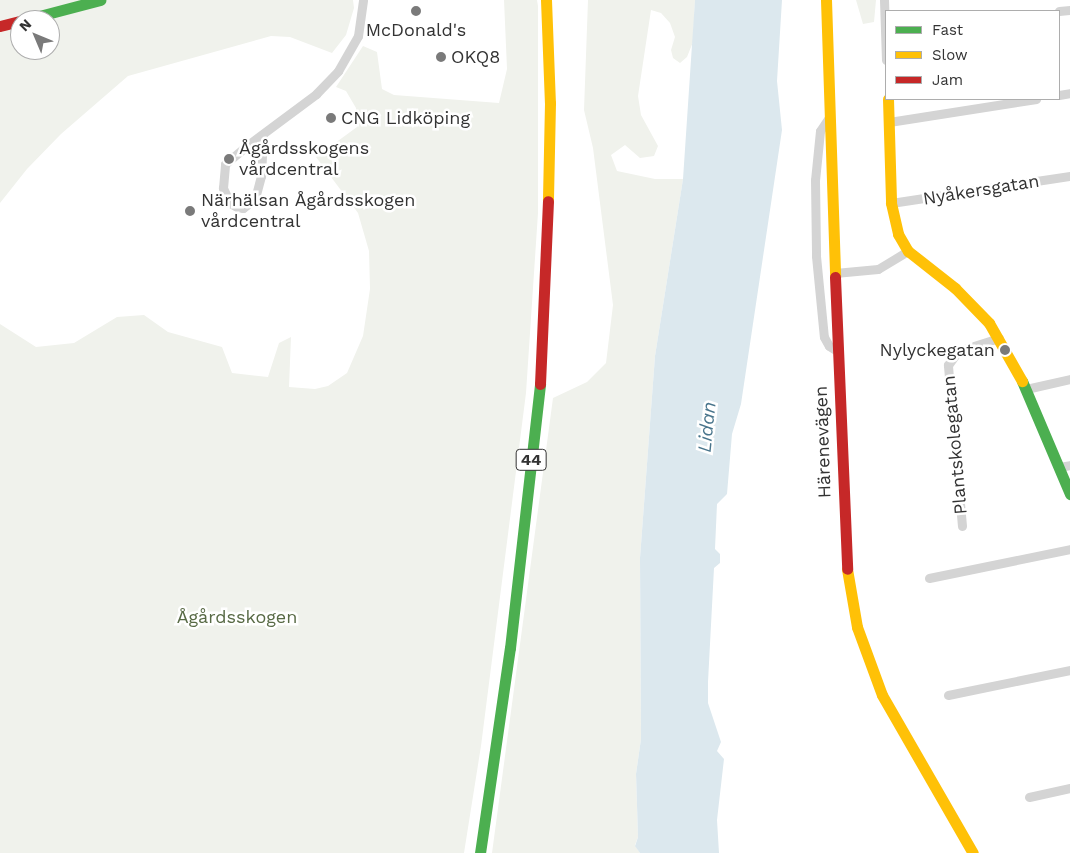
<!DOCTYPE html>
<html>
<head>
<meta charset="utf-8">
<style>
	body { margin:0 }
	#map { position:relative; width:1070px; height:853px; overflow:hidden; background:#fff; font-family:"Work Sans",sans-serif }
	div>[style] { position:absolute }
	.green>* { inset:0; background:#f0f2ec }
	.water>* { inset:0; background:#dce8ee }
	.street>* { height:9px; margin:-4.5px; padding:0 4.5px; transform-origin:4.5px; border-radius:4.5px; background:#d4d4d4 }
	.fast>* { height:11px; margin:-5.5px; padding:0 5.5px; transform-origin:5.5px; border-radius:5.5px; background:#4caf50 }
	.slow>* { height:11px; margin:-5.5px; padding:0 5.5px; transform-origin:5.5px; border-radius:5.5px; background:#ffc107 }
	.jam>* { height:11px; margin:-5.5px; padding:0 5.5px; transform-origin:5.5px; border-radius:5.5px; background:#c62828 }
	.dots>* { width:14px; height:14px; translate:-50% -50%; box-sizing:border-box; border:2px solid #fff; border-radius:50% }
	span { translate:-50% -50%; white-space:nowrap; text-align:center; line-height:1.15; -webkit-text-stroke:5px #fff; paint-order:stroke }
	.shield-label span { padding:1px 4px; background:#fff; border:1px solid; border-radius:4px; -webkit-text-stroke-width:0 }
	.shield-label { font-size:16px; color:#333; font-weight:700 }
	.poi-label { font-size:18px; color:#333 }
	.left { translate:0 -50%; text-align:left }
	.right { translate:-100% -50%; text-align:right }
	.street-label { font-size:18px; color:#333 }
	.park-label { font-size:18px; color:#586a45 }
	.water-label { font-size:19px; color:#49758c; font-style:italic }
	.legend { position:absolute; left:885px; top:10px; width:175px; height:90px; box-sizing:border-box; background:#fff; border:1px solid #adadad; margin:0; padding:6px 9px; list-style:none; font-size:15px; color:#333 }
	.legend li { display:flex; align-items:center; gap:10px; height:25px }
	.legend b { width:25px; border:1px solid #adadad }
	.north { position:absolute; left:10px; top:10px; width:50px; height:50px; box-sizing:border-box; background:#fff; border:1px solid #adadad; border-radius:50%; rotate:315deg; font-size:14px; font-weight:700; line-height:20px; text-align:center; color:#333 }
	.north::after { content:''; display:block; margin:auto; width:18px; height:22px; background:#7a7a7a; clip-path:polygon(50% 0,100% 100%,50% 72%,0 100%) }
</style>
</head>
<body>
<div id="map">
	<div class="green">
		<i style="clip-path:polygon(evenodd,0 0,353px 0,354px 8px,346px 35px,332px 53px,290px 37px,271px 36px,128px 76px,61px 134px,27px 169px,0 203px,0 0,20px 20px,50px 20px,50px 50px,20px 50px,20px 20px)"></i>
		<i style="clip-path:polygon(504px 0,537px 0,538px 6px,538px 213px,526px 393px,481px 746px,464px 853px,0 853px,0 324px,36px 347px,74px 343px,117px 317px,144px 315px,168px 332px,222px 347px,232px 373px,268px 377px,279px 343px,291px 337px,289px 387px,315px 389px,328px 386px,347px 373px,363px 336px,370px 289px,369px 251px,358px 213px,316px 157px,357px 127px,356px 108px,346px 91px,336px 87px,363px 46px,377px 52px,382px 89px,394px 95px,499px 103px,507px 69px)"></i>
		<i style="clip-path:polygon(588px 0,695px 0,693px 42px,687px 57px,680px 63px,673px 58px,671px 50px,675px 37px,670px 23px,661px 13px,651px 10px,638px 96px,641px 115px,658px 146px,654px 156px,640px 158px,625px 145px,611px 155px,617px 171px,655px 179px,683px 179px,655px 356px,640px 558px,641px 739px,636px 774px,638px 837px,635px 845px,640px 853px,492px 853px,553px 398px,587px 382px,606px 363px,613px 305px,593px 148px,584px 110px)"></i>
		<i style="clip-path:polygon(856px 0,876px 0,874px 22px,863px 24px)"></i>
	</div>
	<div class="water">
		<i style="clip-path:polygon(695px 0,782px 0,777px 81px,782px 130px,741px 404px,732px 434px,727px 494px,717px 504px,715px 549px,720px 554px,720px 563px,714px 568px,708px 682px,708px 703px,721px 742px,717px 751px,724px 759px,717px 820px,719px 853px,640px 853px,635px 846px,638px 837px,636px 774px,641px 739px,640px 558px,655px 356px,683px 179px)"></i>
	</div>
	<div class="street">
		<i style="left:884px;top:0;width:60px;rotate:88.1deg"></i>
		<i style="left:1059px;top:11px;width:11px;rotate:-5deg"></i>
		<i style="left:1059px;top:95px;width:11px;rotate:-10deg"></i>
		<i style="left:830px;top:116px;width:18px;rotate:124deg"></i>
		<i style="left:820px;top:131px;width:49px;rotate:95.8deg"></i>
		<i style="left:815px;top:180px;width:76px;rotate:89.2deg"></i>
		<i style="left:816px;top:256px;width:81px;rotate:84.4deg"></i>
		<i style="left:824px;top:337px;width:10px;rotate:61deg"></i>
		<i style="left:829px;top:346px;width:9px;rotate:32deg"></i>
		<i style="left:889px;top:122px;width:149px;rotate:-8.9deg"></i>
		<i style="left:263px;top:134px;width:42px;rotate:92.7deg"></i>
		<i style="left:261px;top:176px;width:24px;rotate:105deg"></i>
		<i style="left:255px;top:199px;width:15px;rotate:143deg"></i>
		<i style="left:243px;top:208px;width:6px;rotate:-171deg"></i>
		<i style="left:237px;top:207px;width:8px;rotate:-150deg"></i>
		<i style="left:230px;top:203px;width:17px;rotate:-115deg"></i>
		<i style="left:223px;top:188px;width:24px;rotate:-85deg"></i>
		<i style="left:225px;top:164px;width:26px;rotate:-40deg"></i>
		<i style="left:245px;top:147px;width:89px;rotate:-36.7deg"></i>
		<i style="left:316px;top:94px;width:32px;rotate:-46deg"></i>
		<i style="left:338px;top:71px;width:40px;rotate:-60.3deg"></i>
		<i style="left:358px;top:36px;width:36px;rotate:-82deg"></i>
		<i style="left:891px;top:203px;width:181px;rotate:-8.6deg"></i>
		<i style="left:835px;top:273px;width:43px;rotate:-5.3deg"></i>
		<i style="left:878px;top:269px;width:35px;rotate:-31deg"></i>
		<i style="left:1026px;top:389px;width:45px;rotate:-12.8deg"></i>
		<i style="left:1059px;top:467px;width:11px;rotate:-10deg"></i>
		<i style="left:962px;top:526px;width:162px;rotate:-95deg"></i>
		<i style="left:948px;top:365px;width:17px;rotate:-54deg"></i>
		<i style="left:958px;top:351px;width:43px;rotate:-17.6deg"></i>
		<i style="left:929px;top:578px;width:144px;rotate:-11.6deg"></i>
		<i style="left:948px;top:695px;width:125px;rotate:-11.6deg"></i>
		<i style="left:1029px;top:797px;width:42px;rotate:-12.4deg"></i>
	</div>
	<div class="fast">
		<i style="left:24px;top:20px;width:79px;rotate:-14.7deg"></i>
		<i style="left:1022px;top:381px;width:123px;rotate:67deg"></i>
		<i style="left:480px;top:853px;width:207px;rotate:-81.7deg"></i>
		<i style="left:510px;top:648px;width:266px;rotate:-83.5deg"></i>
	</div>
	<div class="slow">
		<i style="left:546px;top:0;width:103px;rotate:87.8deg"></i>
		<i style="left:550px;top:103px;width:98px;rotate:91.2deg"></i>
		<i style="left:826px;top:0;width:277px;rotate:88.1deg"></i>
		<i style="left:888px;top:99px;width:104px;rotate:88.3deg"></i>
		<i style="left:891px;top:203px;width:32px;rotate:77deg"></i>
		<i style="left:898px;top:234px;width:20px;rotate:60deg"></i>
		<i style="left:908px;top:251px;width:60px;rotate:38.2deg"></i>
		<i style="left:955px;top:288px;width:49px;rotate:45.8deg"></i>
		<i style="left:989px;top:323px;width:67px;rotate:60.4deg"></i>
		<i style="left:847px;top:569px;width:59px;rotate:80.2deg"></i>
		<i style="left:857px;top:627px;width:72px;rotate:69.8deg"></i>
		<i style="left:882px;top:695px;width:182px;rotate:60.1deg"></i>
	</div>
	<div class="jam">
		<i style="left:0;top:26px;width:21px;rotate:-14deg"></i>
		<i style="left:835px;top:277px;width:292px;rotate:87.6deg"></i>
		<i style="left:540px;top:384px;width:183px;rotate:-87.5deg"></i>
	</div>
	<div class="dots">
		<i style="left:416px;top:11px;background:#7a7a7a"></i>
		<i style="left:441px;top:57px;background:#7a7a7a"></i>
		<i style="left:331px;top:118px;background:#7a7a7a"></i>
		<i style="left:229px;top:159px;background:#7a7a7a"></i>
		<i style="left:190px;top:211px;background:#7a7a7a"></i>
		<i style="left:1005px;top:350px;background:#7a7a7a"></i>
	</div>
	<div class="shield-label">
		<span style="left:531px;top:460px">44</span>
	</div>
	<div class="poi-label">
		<span style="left:416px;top:30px">McDonald's</span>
		<span class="left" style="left:451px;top:57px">OKQ8</span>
		<span class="left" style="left:341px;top:118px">CNG Lidköping</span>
		<span class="left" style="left:239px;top:159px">Ågårdsskogens<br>vårdcentral</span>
		<span class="left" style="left:201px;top:211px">Närhälsan Ågårdsskogen<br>vårdcentral</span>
		<span class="right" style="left:995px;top:350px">Nylyckegatan</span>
	</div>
	<div class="street-label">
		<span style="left:981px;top:190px;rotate:-9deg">Nyåkersgatan</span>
		<span style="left:823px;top:442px;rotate:-92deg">Härenevägen</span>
		<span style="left:955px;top:445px;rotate:-95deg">Plantskolegatan</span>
	</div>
	<div class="park-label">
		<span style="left:237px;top:617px">Ågårdsskogen</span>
	</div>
	<div class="water-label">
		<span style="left:707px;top:427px;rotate:-84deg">Lidan</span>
	</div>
	<ul class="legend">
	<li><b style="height:6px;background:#4caf50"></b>Fast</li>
	<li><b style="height:6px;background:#ffc107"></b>Slow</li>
	<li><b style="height:6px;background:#c62828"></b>Jam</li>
	</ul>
	<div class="north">N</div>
</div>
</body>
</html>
